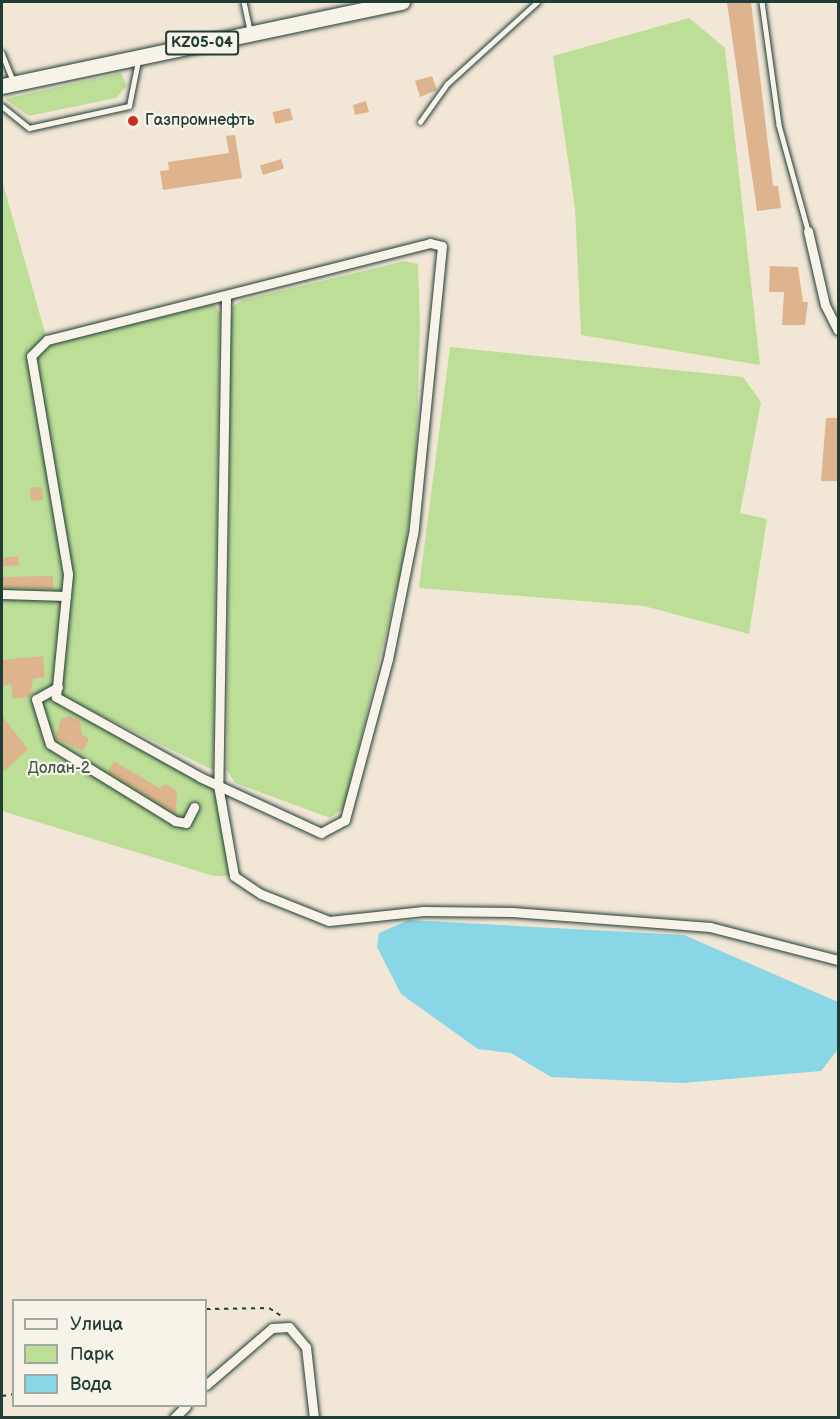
<!DOCTYPE html>
<html>
<head>
<meta charset="utf-8">
<style>
	body { margin:0 }
	#map { position:relative; width:840px; height:1419px; overflow:hidden; background:#f2e6d6; font-family:"Balsamiq Sans",sans-serif }
	div>[style] { position:absolute }
	.green>* { inset:0; background:#bcde97 }
	.water>* { inset:0; background:#88d6e6 }
	.building>* { inset:0; background:#ddb48d; transform-origin:0 0 }
	.path>* { height:2px; margin-top:-1px; transform-origin:0; background:repeating-linear-gradient(90deg,#1f3d34 0 4.5px,transparent 0 9px) }
	.roads { filter:drop-shadow(0 0 2px #1f3d34) drop-shadow(0 0 2px #1f3d34) }
	.lane>* { height:4.5px; margin:-2.25px; padding:0 2.25px; transform-origin:2.25px; border-radius:2.25px; background:#f7f3e8 }
	.street>* { height:9px; margin:-4.5px; padding:0 4.5px; transform-origin:4.5px; border-radius:4.5px; background:#f7f3e8 }
	.primary>* { height:15px; margin:-7.5px; padding:0 7.5px; transform-origin:7.5px; border-radius:7.5px; background:#f7f3e8 }
	.dots>* { width:16px; height:16px; translate:-50% -50%; box-sizing:border-box; border:3px solid #f7f3e8; border-radius:50% }
	span { translate:-50% -50%; white-space:nowrap; text-align:center; line-height:1.15; -webkit-text-stroke:4.5px #f7f3e8; paint-order:stroke }
	.shield-label span { padding:2px 4px; background:#f7f3e8; border:2px solid; border-radius:4px; -webkit-text-stroke-width:0 }
	.shield-label { font-size:15px; color:#1f3d34; font-weight:700 }
	.poi-label { font-size:16px; color:#1f3d34 }
	.left { translate:0 -50%; text-align:left }
	.park-label { font-size:16px; color:#3e5d48 }
	.frame { position:absolute; inset:0; border:3px solid #1f3d34; pointer-events:none }
	.legend { position:absolute; left:12px; top:1299px; width:195px; height:108px; box-sizing:border-box; background:#f7f3e8; border:2px solid #a1aaa0; margin:0; padding:8px 10px; list-style:none; font-size:18px; color:#1f3d34 }
	.legend li { display:flex; align-items:center; gap:12px; height:30px }
	.legend b { width:30px; border:2px solid #a1aaa0 }
</style>
</head>
<body>
<div id="map">
	<div class="green">
		<i style="clip-path:polygon(689px 18px,725px 48px,760px 365px,581px 335px,575px 208px,553px 56px)"></i>
		<i style="clip-path:polygon(121px 73px,127px 86px,116px 98px,29px 116px,5px 99px)"></i>
		<i style="clip-path:polygon(2px 180px,47px 340px,34px 350px,68px 574px,56px 697px,218px 785px,234px 876px,214px 876px,2px 811px)"></i>
		<i style="clip-path:polygon(405px 261px,418px 264px,420px 326px,416px 459px,405px 553px,344px 808px,330px 818px,235px 783px,227px 770px,230px 329px,233px 307px,242px 300px)"></i>
		<i style="clip-path:polygon(214px 304px,220px 314px,213px 770px,63px 697px,60px 689px,70px 573px,33px 359px,48px 344px)"></i>
		<i style="clip-path:polygon(450px 347px,743px 377px,761px 402px,740px 513px,767px 519px,749px 634px,644px 606px,419px 588px)"></i>
	</div>
	<div class="water">
		<i style="clip-path:polygon(409px 920px,684px 935px,838px 1002px,838px 1049px,821px 1071px,682px 1083px,551px 1077px,511px 1053px,478px 1049px,401px 994px,377px 947px,379px 933px)"></i>
	</div>
	<div class="building">
		<i style="clip-path:polygon(727px 2px,751px 2px,773px 186px,778px 186px,781px 208px,757px 211px)"></i>
		<i style="clip-path:polygon(432px 76px,437px 90px,420px 97px,415px 81px)"></i>
		<i style="clip-path:polygon(366px 101px,369px 112px,355px 115px,353px 105px)"></i>
		<i style="left:290px;top:108px;width:12px;height:18px;rotate:76deg"></i>
		<i style="clip-path:polygon(235px 135px,242px 178px,163px 190px,160px 171px,169px 170px,168px 162px,229px 153px,226px 136px)"></i>
		<i style="left:281px;top:159px;width:10px;height:22px;rotate:73deg"></i>
		<i style="clip-path:polygon(770px 266px,798px 267px,803px 302px,808px 302px,805px 325px,782px 325px,784px 292px,769px 292px)"></i>
		<i style="clip-path:polygon(826px 418px,838px 418px,838px 481px,821px 481px)"></i>
		<i style="left:42px;top:487px;width:13px;height:12px;rotate:86deg"></i>
		<i style="left:18px;top:556px;width:9px;height:16px;rotate:84deg"></i>
		<i style="clip-path:polygon(53px 576px,53px 589px,2px 587px,2px 577px)"></i>
		<i style="clip-path:polygon(43px 656px,45px 677px,33px 679px,30px 697px,13px 699px,11px 684px,2px 686px,2px 660px)"></i>
		<i style="clip-path:polygon(2px 716px,28px 749px,2px 773px)"></i>
		<i style="clip-path:polygon(69px 716px,80px 721px,82px 735px,89px 738px,83px 751px,55px 738px,61px 719px)"></i>
		<i style="clip-path:polygon(114px 761px,159px 788px,166px 784px,177px 791px,176px 814px,108px 772px)"></i>
	</div>
	<div class="path">
		<i style="left:206px;top:1309px;width:63px;rotate:-0.9deg"></i>
		<i style="left:269px;top:1308px;width:17px;rotate:33deg"></i>
		<i style="left:2px;top:1396px;width:12px;rotate:-9deg"></i>
	</div>
	<div class="roads">
		<div class="lane">
			<i style="left:244px;top:2px;width:30px;rotate:78deg"></i>
			<i style="left:762px;top:2px;width:124px;rotate:82.1deg"></i>
			<i style="left:779px;top:125px;width:109px;rotate:74.6deg"></i>
			<i style="left:2px;top:53px;width:29px;rotate:68deg"></i>
			<i style="left:2px;top:106px;width:35px;rotate:39deg"></i>
			<i style="left:29px;top:128px;width:102px;rotate:-12.4deg"></i>
			<i style="left:129px;top:106px;width:46px;rotate:-78.7deg"></i>
			<i style="left:420px;top:122px;width:47px;rotate:-54.6deg"></i>
			<i style="left:447px;top:84px;width:122px;rotate:-42.3deg"></i>
		</div>
		<div class="street">
			<i style="left:808px;top:231px;width:76px;rotate:77.1deg"></i>
			<i style="left:825px;top:305px;width:28px;rotate:63deg"></i>
			<i style="left:430px;top:243px;width:12px;rotate:14deg"></i>
			<i style="left:442px;top:246px;width:289px;rotate:95.7deg"></i>
			<i style="left:413px;top:534px;width:127px;rotate:101.3deg"></i>
			<i style="left:388px;top:659px;width:167px;rotate:105deg"></i>
			<i style="left:345px;top:820px;width:27px;rotate:152deg"></i>
			<i style="left:321px;top:833px;width:133px;rotate:-155.2deg"></i>
			<i style="left:200px;top:777px;width:165px;rotate:-150.9deg"></i>
			<i style="left:56px;top:697px;width:124px;rotate:-84.4deg"></i>
			<i style="left:68px;top:574px;width:221px;rotate:-99.6deg"></i>
			<i style="left:31px;top:356px;width:23px;rotate:-45deg"></i>
			<i style="left:47px;top:340px;width:395px;rotate:-14.2deg"></i>
			<i style="left:226px;top:298px;width:487px;rotate:90.9deg"></i>
			<i style="left:218px;top:785px;width:92px;rotate:80deg"></i>
			<i style="left:234px;top:876px;width:32px;rotate:34deg"></i>
			<i style="left:261px;top:894px;width:73px;rotate:21.7deg"></i>
			<i style="left:329px;top:921px;width:95px;rotate:-6.1deg"></i>
			<i style="left:423px;top:911px;width:89px;rotate:0.6deg"></i>
			<i style="left:512px;top:912px;width:199px;rotate:4.3deg"></i>
			<i style="left:710px;top:927px;width:132px;rotate:14.5deg"></i>
			<i style="left:2px;top:594px;width:64px;rotate:1.8deg"></i>
			<i style="left:58px;top:687px;width:25px;rotate:151deg"></i>
			<i style="left:36px;top:699px;width:47px;rotate:72.7deg"></i>
			<i style="left:50px;top:744px;width:147px;rotate:31.6deg"></i>
			<i style="left:175px;top:821px;width:11px;rotate:10deg"></i>
			<i style="left:186px;top:823px;width:18px;rotate:-63deg"></i>
			<i style="left:206px;top:1385px;width:87px;rotate:-40.8deg"></i>
			<i style="left:272px;top:1328px;width:17px;rotate:-3deg"></i>
			<i style="left:289px;top:1327px;width:26px;rotate:50deg"></i>
			<i style="left:306px;top:1347px;width:71px;rotate:83.6deg"></i>
			<i style="left:174px;top:1418px;width:17px;rotate:-45deg"></i>
		</div>
		<div class="primary">
			<i style="left:2px;top:86px;width:409px;rotate:-11.9deg"></i>
		</div>
	</div>
	<div class="dots">
		<i style="left:133px;top:121px;background:#c8321e"></i>
	</div>
	<div class="shield-label">
		<span style="left:202px;top:43px">KZ05-04</span>
	</div>
	<div class="poi-label">
		<span class="left" style="left:145px;top:121px">Газпромнефть</span>
	</div>
	<div class="park-label">
		<span style="left:59px;top:769px">Долан-2</span>
	</div>
	<div class="frame"></div>
	<ul class="legend">
	<li><b style="height:8px;background:#f7f3e8"></b>Улица</li>
	<li><b style="height:16px;background:#bcde97"></b>Парк</li>
	<li><b style="height:16px;background:#88d6e6"></b>Вода</li>
	</ul>
</div>
</body>
</html>
